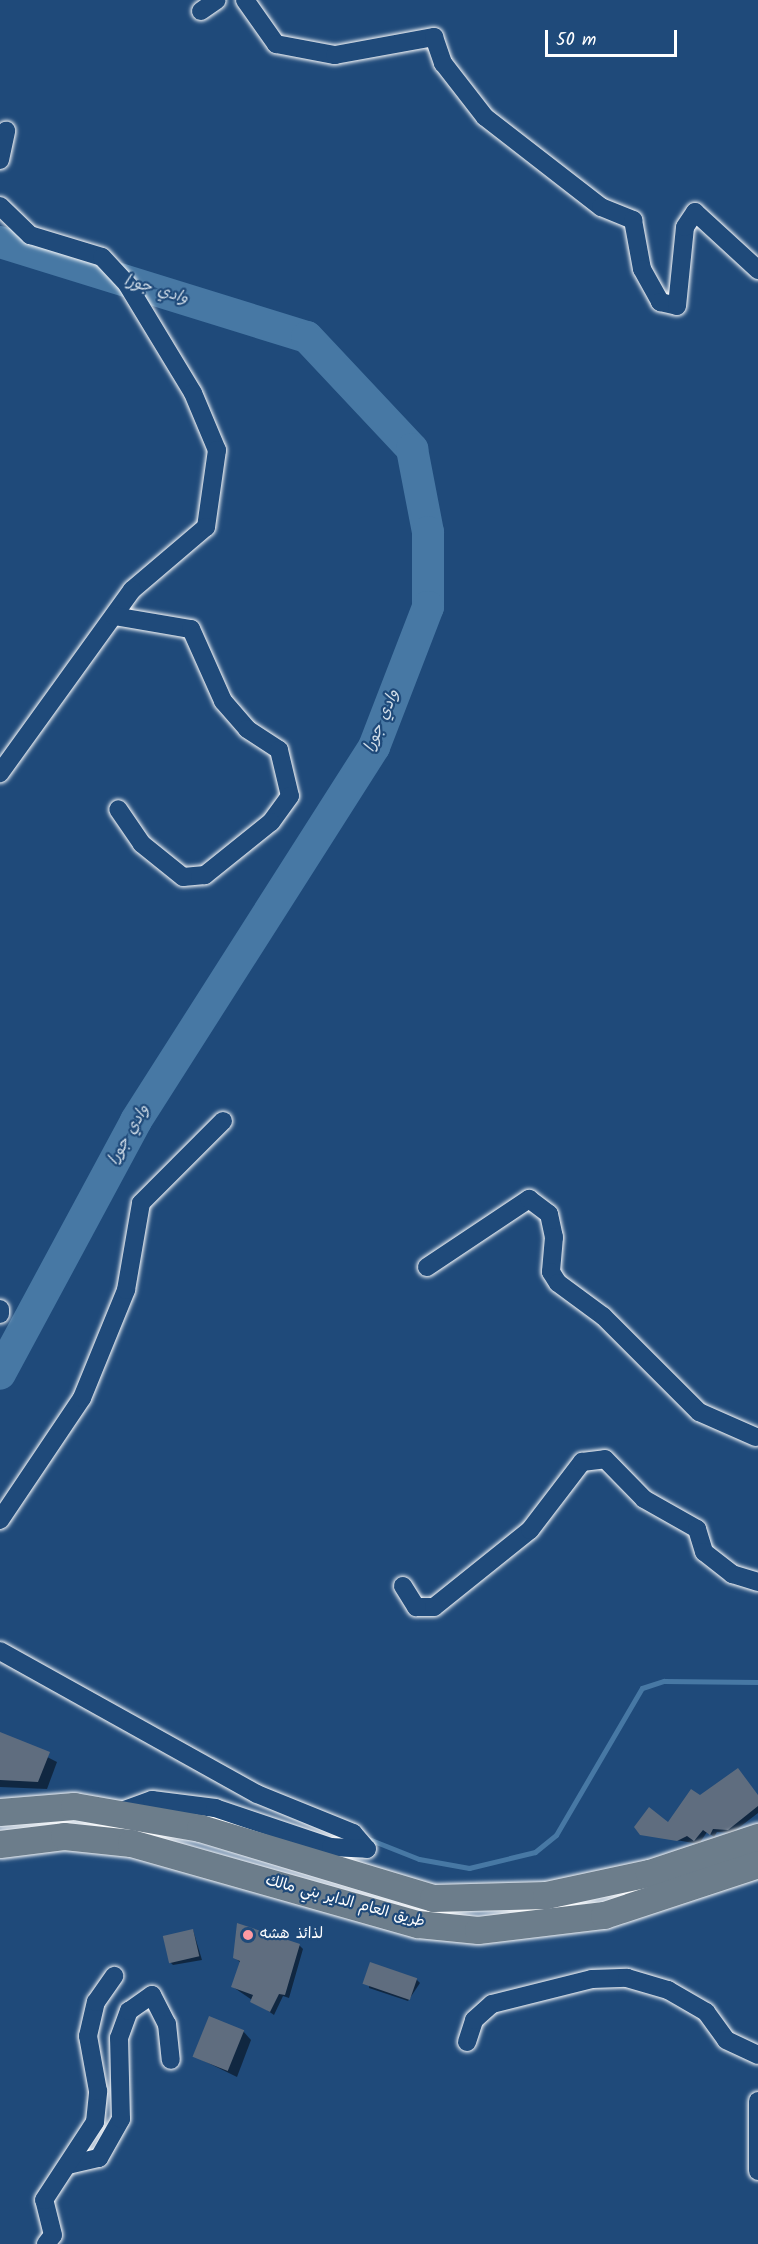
<!DOCTYPE html>
<html>
<head>
<meta charset="utf-8">
<style>
	body { margin:0 }
	#map { position:relative; width:758px; height:2244px; overflow:hidden; background:#1f4a7a; font-family:Kalam,"Playpen Sans Arabic",sans-serif }
	div>[style] { position:absolute }
	.shadow>* { inset:0; background:#0007 }
	.stream>* { height:5px; margin:-2.5px; padding:0 2.5px; transform-origin:2.5px; border-radius:2.5px; background:#4778a4 }
	.river>* { height:32px; margin:-16px; padding:0 16px; transform-origin:16px; border-radius:16px; background:#4778a4 }
	.building>* { inset:0; background:#5f6d7f; transform-origin:0 0 }
	.roads { filter:drop-shadow(0 0 2px #fff) drop-shadow(0 0 2px #fff) }
	.minor>* { height:18px; margin:-9px; padding:0 9px; transform-origin:9px; border-radius:9px; background:#1f4a7a }
	.highway>* { height:27px; margin:-13.5px; padding:0 13.5px; transform-origin:13.5px; border-radius:13.5px; background:#6c7d8b }
	.dots>* { width:16px; height:16px; translate:-50% -50%; box-sizing:border-box; border:3px solid #1f4a7a; border-radius:50% }
	span { translate:-50% -50%; white-space:nowrap; text-align:center; line-height:1.15; -webkit-text-stroke:4.5px #1f4a7a; paint-order:stroke }
	.street-label { font-size:15px; color:#fff }
	.poi-label { font-size:15px; color:#fff }
	.left { translate:0 -50%; text-align:left }
	.water-label { font-size:16px; color:#d1dde8; font-style:italic }
	.scale { position:absolute; left:545px; top:30px; width:132px; height:27px; box-sizing:border-box; border:3px solid #fff; border-top:0; padding-left:8px; font-size:18px; line-height:21px; white-space:nowrap; color:#fff; -webkit-text-stroke:4px #1f4a7a; paint-order:stroke }
</style>
</head>
<body>
<div id="map">
	<div class="shadow">
		<i style="clip-path:polygon(0 1733px,57px 1762px,47px 1789px,0 1787px)"></i>
		<i style="clip-path:polygon(758px 1795px,758px 1813px,732px 1833px,717px 1832px,714px 1837px,707px 1832px,699px 1844px,641px 1834px,669px 1824px,700px 1797px)"></i>
		<i style="clip-path:polygon(193px 1930px,202px 1960px,173px 1965px,169px 1961px)"></i>
		<i style="clip-path:polygon(299px 1945px,303px 1949px,289px 1998px,283px 1996px,274px 2015px,233px 1987px,241px 1963px,234px 1957px)"></i>
		<i style="clip-path:polygon(371px 1964px,416px 1979px,420px 1983px,408px 2001px,369px 1988px)"></i>
		<i style="clip-path:polygon(243px 2031px,251px 2040px,237px 2077px,196px 2057px)"></i>
	</div>
	<div class="stream">
		<i style="left:366px;top:1838px;width:57px;rotate:21.6deg"></i>
		<i style="left:419px;top:1859px;width:51px;rotate:10.2deg"></i>
		<i style="left:469px;top:1868px;width:68px;rotate:-13.6deg"></i>
		<i style="left:535px;top:1852px;width:27px;rotate:-39deg"></i>
		<i style="left:556px;top:1835px;width:170px;rotate:-59.7deg"></i>
		<i style="left:642px;top:1688px;width:23px;rotate:-18deg"></i>
		<i style="left:664px;top:1681px;width:94px;rotate:0.6deg"></i>
	</div>
	<div class="river">
		<i style="left:0;top:242px;width:321px;rotate:17.2deg"></i>
		<i style="left:307px;top:337px;width:154px;rotate:46.8deg"></i>
		<i style="left:412px;top:449px;width:85px;rotate:79.1deg"></i>
		<i style="left:428px;top:532px;width:75px;rotate:90deg"></i>
		<i style="left:428px;top:607px;width:150px;rotate:111.1deg"></i>
		<i style="left:374px;top:747px;width:443px;rotate:122.5deg"></i>
		<i style="left:136px;top:1121px;width:287px;rotate:118.3deg"></i>
	</div>
	<div class="building">
		<i style="clip-path:polygon(0 1732px,50px 1752px,38px 1782px,0 1780px)"></i>
		<i style="clip-path:polygon(738px 1768px,758px 1795px,758px 1806px,728px 1830px,713px 1829px,710px 1835px,703px 1830px,694px 1841px,687px 1836px,677px 1841px,640px 1835px,634px 1827px,649px 1807px,668px 1822px,691px 1789px,700px 1795px)"></i>
		<i style="clip-path:polygon(237px 1923px,300px 1944px,285px 1995px,279px 1994px,270px 2012px,250px 2002px,253px 1995px,231px 1987px,240px 1961px,233px 1958px)"></i>
		<i style="left:193px;top:1929px;width:28px;height:31px;rotate:77deg"></i>
		<i style="left:370px;top:1962px;width:50px;height:23px;rotate:19deg"></i>
		<i style="left:209px;top:2016px;width:38px;height:44px;rotate:22deg"></i>
	</div>
	<div class="roads">
		<div class="minor">
			<i style="left:245px;top:0;width:54px;rotate:54.8deg"></i>
			<i style="left:276px;top:44px;width:60px;rotate:10.6deg"></i>
			<i style="left:335px;top:55px;width:101px;rotate:-10.3deg"></i>
			<i style="left:434px;top:37px;width:28px;rotate:71deg"></i>
			<i style="left:443px;top:63px;width:68px;rotate:52.1deg"></i>
			<i style="left:485px;top:117px;width:147px;rotate:37.8deg"></i>
			<i style="left:601px;top:207px;width:35px;rotate:22deg"></i>
			<i style="left:633px;top:220px;width:50px;rotate:79.6deg"></i>
			<i style="left:642px;top:269px;width:38px;rotate:61deg"></i>
			<i style="left:660px;top:302px;width:17px;rotate:13deg"></i>
			<i style="left:677px;top:306px;width:79px;rotate:-84.2deg"></i>
			<i style="left:685px;top:227px;width:18px;rotate:-56deg"></i>
			<i style="left:695px;top:212px;width:86px;rotate:42.6deg"></i>
			<i style="left:201px;top:11px;width:19px;rotate:-35deg"></i>
			<i style="left:0;top:160px;width:30px;rotate:-78deg"></i>
			<i style="left:0;top:206px;width:42px;rotate:44deg"></i>
			<i style="left:30px;top:235px;width:75px;rotate:17deg"></i>
			<i style="left:102px;top:257px;width:37px;rotate:47deg"></i>
			<i style="left:127px;top:284px;width:127px;rotate:58.8deg"></i>
			<i style="left:193px;top:393px;width:62px;rotate:67.2deg"></i>
			<i style="left:217px;top:450px;width:78px;rotate:98.1deg"></i>
			<i style="left:206px;top:527px;width:97px;rotate:139.6deg"></i>
			<i style="left:132px;top:590px;width:226px;rotate:125.8deg"></i>
			<i style="left:114px;top:616px;width:78px;rotate:9.6deg"></i>
			<i style="left:191px;top:629px;width:79px;rotate:66deg"></i>
			<i style="left:223px;top:701px;width:37px;rotate:49deg"></i>
			<i style="left:247px;top:729px;width:38px;rotate:33deg"></i>
			<i style="left:279px;top:750px;width:47px;rotate:76.6deg"></i>
			<i style="left:290px;top:796px;width:32px;rotate:126deg"></i>
			<i style="left:271px;top:822px;width:85px;rotate:141.2deg"></i>
			<i style="left:205px;top:875px;width:22px;rotate:175deg"></i>
			<i style="left:183px;top:877px;width:53px;rotate:-141.2deg"></i>
			<i style="left:142px;top:844px;width:42px;rotate:-124.4deg"></i>
			<i style="left:427px;top:1267px;width:123px;rotate:-33.7deg"></i>
			<i style="left:529px;top:1199px;width:25px;rotate:37deg"></i>
			<i style="left:549px;top:1214px;width:24px;rotate:78deg"></i>
			<i style="left:554px;top:1237px;width:35px;rotate:95deg"></i>
			<i style="left:551px;top:1272px;width:13px;rotate:58deg"></i>
			<i style="left:558px;top:1283px;width:56px;rotate:36.3deg"></i>
			<i style="left:603px;top:1316px;width:136px;rotate:45deg"></i>
			<i style="left:699px;top:1412px;width:62px;rotate:23.7deg"></i>
			<i style="left:0;top:1309px;width:5px;rotate:90deg"></i>
			<i style="left:0;top:1520px;width:147px;rotate:-56.1deg"></i>
			<i style="left:82px;top:1398px;width:117px;rotate:-67.8deg"></i>
			<i style="left:126px;top:1290px;width:88px;rotate:-80.2deg"></i>
			<i style="left:141px;top:1203px;width:116px;rotate:-45deg"></i>
			<i style="left:403px;top:1586px;width:25px;rotate:58deg"></i>
			<i style="left:416px;top:1607px;width:18px"></i>
			<i style="left:434px;top:1607px;width:123px;rotate:-38.7deg"></i>
			<i style="left:530px;top:1530px;width:86px;rotate:-52.6deg"></i>
			<i style="left:582px;top:1462px;width:23px;rotate:-7deg"></i>
			<i style="left:605px;top:1459px;width:56px;rotate:45.7deg"></i>
			<i style="left:644px;top:1499px;width:61px;rotate:29.5deg"></i>
			<i style="left:697px;top:1529px;width:24px;rotate:73deg"></i>
			<i style="left:704px;top:1552px;width:36px;rotate:38deg"></i>
			<i style="left:732px;top:1574px;width:27px;rotate:17deg"></i>
			<i style="left:0;top:1651px;width:294px;rotate:29.1deg"></i>
			<i style="left:257px;top:1794px;width:104px;rotate:22.1deg"></i>
			<i style="left:353px;top:1833px;width:21px;rotate:49deg"></i>
			<i style="left:119px;top:1812px;width:35px;rotate:-20deg"></i>
			<i style="left:152px;top:1800px;width:64px;rotate:7.2deg"></i>
			<i style="left:215px;top:1808px;width:122px;rotate:18.6deg"></i>
			<i style="left:331px;top:1847px;width:36px;rotate:3deg"></i>
			<i style="left:467px;top:2042px;width:23px;rotate:-72deg"></i>
			<i style="left:474px;top:2020px;width:24px;rotate:-42deg"></i>
			<i style="left:492px;top:2004px;width:103px;rotate:-14deg"></i>
			<i style="left:592px;top:1979px;width:35px;rotate:-2deg"></i>
			<i style="left:627px;top:1978px;width:43px;rotate:16.3deg"></i>
			<i style="left:668px;top:1990px;width:44px;rotate:30.1deg"></i>
			<i style="left:706px;top:2012px;width:34px;rotate:54deg"></i>
			<i style="left:726px;top:2040px;width:35px;rotate:25deg"></i>
			<i style="left:758px;top:2101px;width:70px;rotate:90deg"></i>
			<i style="left:68px;top:2165px;width:32px;rotate:-13deg"></i>
			<i style="left:99px;top:2158px;width:45px;rotate:-60.6deg"></i>
			<i style="left:121px;top:2119px;width:81px;rotate:-91.4deg"></i>
			<i style="left:119px;top:2038px;width:29px;rotate:-70deg"></i>
			<i style="left:129px;top:2011px;width:28px;rotate:-35deg"></i>
			<i style="left:152px;top:1995px;width:33px;rotate:63deg"></i>
			<i style="left:167px;top:2024px;width:36px;rotate:84deg"></i>
			<i style="left:46px;top:2244px;width:11px;rotate:-52deg"></i>
			<i style="left:53px;top:2235px;width:36px;rotate:-104deg"></i>
			<i style="left:44px;top:2200px;width:93px;rotate:-56.8deg"></i>
			<i style="left:95px;top:2122px;width:31px;rotate:-84deg"></i>
			<i style="left:98px;top:2091px;width:56px;rotate:-100.3deg"></i>
			<i style="left:88px;top:2036px;width:35px;rotate:-77deg"></i>
			<i style="left:96px;top:2002px;width:32px;rotate:-55deg"></i>
		</div>
		<div class="highway">
			<i style="left:0;top:1812px;width:74px;rotate:-4.6deg"></i>
			<i style="left:74px;top:1806px;width:128px;rotate:9.9deg"></i>
			<i style="left:200px;top:1828px;width:243px;rotate:16.7deg"></i>
			<i style="left:433px;top:1898px;width:113px;rotate:-1.5deg"></i>
			<i style="left:546px;top:1895px;width:105px;rotate:-12.1deg"></i>
			<i style="left:649px;top:1873px;width:115px;rotate:-18.3deg"></i>
			<i style="left:0;top:1844px;width:64px;rotate:-7.1deg"></i>
			<i style="left:64px;top:1836px;width:67px;rotate:6deg"></i>
			<i style="left:131px;top:1843px;width:298px;rotate:15.8deg"></i>
			<i style="left:418px;top:1924px;width:60px;rotate:5.7deg"></i>
			<i style="left:478px;top:1930px;width:127px;rotate:-6.8deg"></i>
			<i style="left:604px;top:1915px;width:162px;rotate:-18.3deg"></i>
		</div>
	</div>
	<div class="dots">
		<i style="left:248px;top:1935px;background:#ff9aa2"></i>
	</div>
	<div class="street-label">
		<span style="left:345px;top:1902px;rotate:15deg">طريق العام الداير بني مالك</span>
	</div>
	<div class="poi-label">
		<span class="left" style="left:260px;top:1935px">لذائذ هشه</span>
	</div>
	<div class="water-label">
		<span style="left:156px;top:290px;rotate:17deg">وادي جورا</span>
		<span style="left:382px;top:721px;rotate:-67deg">وادي جورا</span>
		<span style="left:129px;top:1135px;rotate:-60deg">وادي جورا</span>
	</div>
	<div class="scale">50 m</div>
</div>
</body>
</html>
